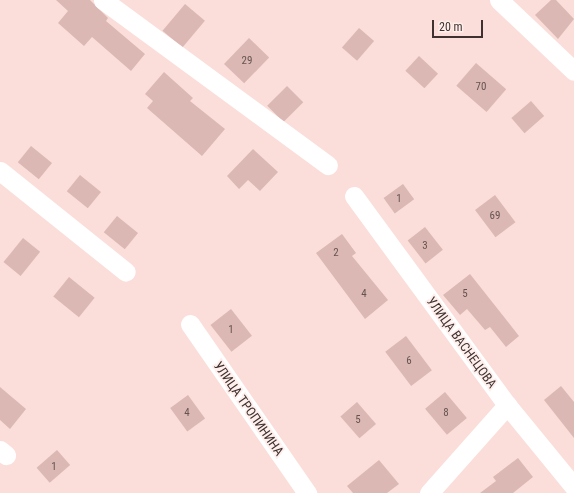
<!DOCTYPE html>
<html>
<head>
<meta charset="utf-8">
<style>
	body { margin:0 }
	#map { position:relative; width:574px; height:493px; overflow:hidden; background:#fbded9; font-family:"Roboto Condensed",sans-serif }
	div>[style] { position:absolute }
	.building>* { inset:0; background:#dbb8b3; transform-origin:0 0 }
	.minor>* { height:19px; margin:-9.5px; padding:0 9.5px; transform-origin:9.5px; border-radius:9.5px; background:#fff }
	span { translate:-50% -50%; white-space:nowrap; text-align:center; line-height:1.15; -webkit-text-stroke:3.5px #feefec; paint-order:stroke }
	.number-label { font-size:11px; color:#665350 }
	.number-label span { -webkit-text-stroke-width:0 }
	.street-label { font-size:13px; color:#3f312f }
	.scale { position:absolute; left:432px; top:20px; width:51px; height:18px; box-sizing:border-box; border:2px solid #3f312f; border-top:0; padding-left:5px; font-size:12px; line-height:14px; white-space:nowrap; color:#3f312f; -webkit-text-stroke:3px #feefec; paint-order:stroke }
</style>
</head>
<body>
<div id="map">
	<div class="building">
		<i style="clip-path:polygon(56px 0,90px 0,108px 18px,106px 21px,145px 54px,131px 71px,92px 37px,84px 46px,58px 23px,68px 11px)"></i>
		<i style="clip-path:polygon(551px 0,556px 0,574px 19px,558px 39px,535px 15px)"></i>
		<i style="left:185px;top:4px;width:26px;height:35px;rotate:40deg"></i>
		<i style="left:359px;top:28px;width:20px;height:26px;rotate:41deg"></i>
		<i style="left:249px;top:38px;width:28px;height:36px;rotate:44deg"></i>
		<i style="left:419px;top:56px;width:26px;height:20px;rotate:43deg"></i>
		<i style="left:476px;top:63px;width:40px;height:30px;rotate:41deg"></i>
		<i style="clip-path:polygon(164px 72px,193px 98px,190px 101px,225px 129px,202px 156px,147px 108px,153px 101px,145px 94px)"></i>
		<i style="left:287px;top:86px;width:23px;height:28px;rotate:45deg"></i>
		<i style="left:531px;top:101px;width:20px;height:26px;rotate:49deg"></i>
		<i style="left:31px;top:146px;width:27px;height:21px;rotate:39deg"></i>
		<i style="clip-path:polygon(253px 149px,278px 172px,260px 191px,248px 180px,239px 189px,227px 176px)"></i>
		<i style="left:80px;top:175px;width:27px;height:21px;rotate:39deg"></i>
		<i style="left:403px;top:184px;width:19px;height:24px;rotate:54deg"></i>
		<i style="left:495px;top:195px;width:34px;height:25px;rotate:53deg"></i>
		<i style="left:117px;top:216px;width:27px;height:21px;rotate:39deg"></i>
		<i style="left:425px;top:227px;width:29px;height:22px;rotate:52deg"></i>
		<i style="clip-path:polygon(342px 234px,356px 253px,352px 256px,388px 300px,365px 319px,316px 253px)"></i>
		<i style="left:23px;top:238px;width:22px;height:31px;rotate:39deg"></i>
		<i style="clip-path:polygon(470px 274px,519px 336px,506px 347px,490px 327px,485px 330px,467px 309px,460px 315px,443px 295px)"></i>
		<i style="left:69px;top:277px;width:33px;height:25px;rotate:39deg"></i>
		<i style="left:231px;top:309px;width:34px;height:26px;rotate:52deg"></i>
		<i style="left:406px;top:336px;width:43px;height:26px;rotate:53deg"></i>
		<i style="clip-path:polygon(561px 386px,574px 402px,574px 438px,544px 400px)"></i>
		<i style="clip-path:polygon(0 387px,26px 409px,10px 429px,0 420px)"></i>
		<i style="left:445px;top:392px;width:34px;height:26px;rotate:50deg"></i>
		<i style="left:188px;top:395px;width:29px;height:22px;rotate:54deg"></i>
		<i style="left:357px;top:402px;width:29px;height:22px;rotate:49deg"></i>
		<i style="left:57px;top:450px;width:20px;height:27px;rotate:49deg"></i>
		<i style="clip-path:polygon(518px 458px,533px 477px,513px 493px,480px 493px,496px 481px,493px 477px)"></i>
		<i style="clip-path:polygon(379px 460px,399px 484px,387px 493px,353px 493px,347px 486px)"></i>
	</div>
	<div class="minor">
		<i style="left:103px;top:0;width:279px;rotate:36.3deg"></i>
		<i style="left:499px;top:0;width:103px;rotate:43.4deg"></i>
		<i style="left:0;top:171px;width:161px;rotate:38.7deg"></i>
		<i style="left:354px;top:196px;width:259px;rotate:53.8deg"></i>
		<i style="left:507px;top:405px;width:106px;rotate:50.7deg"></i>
		<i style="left:190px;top:324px;width:206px;rotate:55.3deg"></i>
		<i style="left:0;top:450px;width:8px;rotate:40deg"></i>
		<i style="left:429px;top:493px;width:118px;rotate:-48.4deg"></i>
	</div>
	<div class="number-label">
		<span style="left:247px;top:61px">29</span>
		<span style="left:481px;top:87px">70</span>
		<span style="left:399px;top:199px">1</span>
		<span style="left:495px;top:216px">69</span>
		<span style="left:425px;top:246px">3</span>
		<span style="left:336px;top:253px">2</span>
		<span style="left:364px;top:294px">4</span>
		<span style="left:465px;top:294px">5</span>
		<span style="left:231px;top:330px">1</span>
		<span style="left:409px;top:361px">6</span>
		<span style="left:187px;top:413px">4</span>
		<span style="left:446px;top:413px">8</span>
		<span style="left:358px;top:420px">5</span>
		<span style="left:54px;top:467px">1</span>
	</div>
	<div class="street-label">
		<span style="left:461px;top:343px;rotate:54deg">УЛИЦА ВАСНЕЦОВА</span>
		<span style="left:248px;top:409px;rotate:55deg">УЛИЦА ТРОПИНИНА</span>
	</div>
	<div class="scale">20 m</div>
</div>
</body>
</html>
